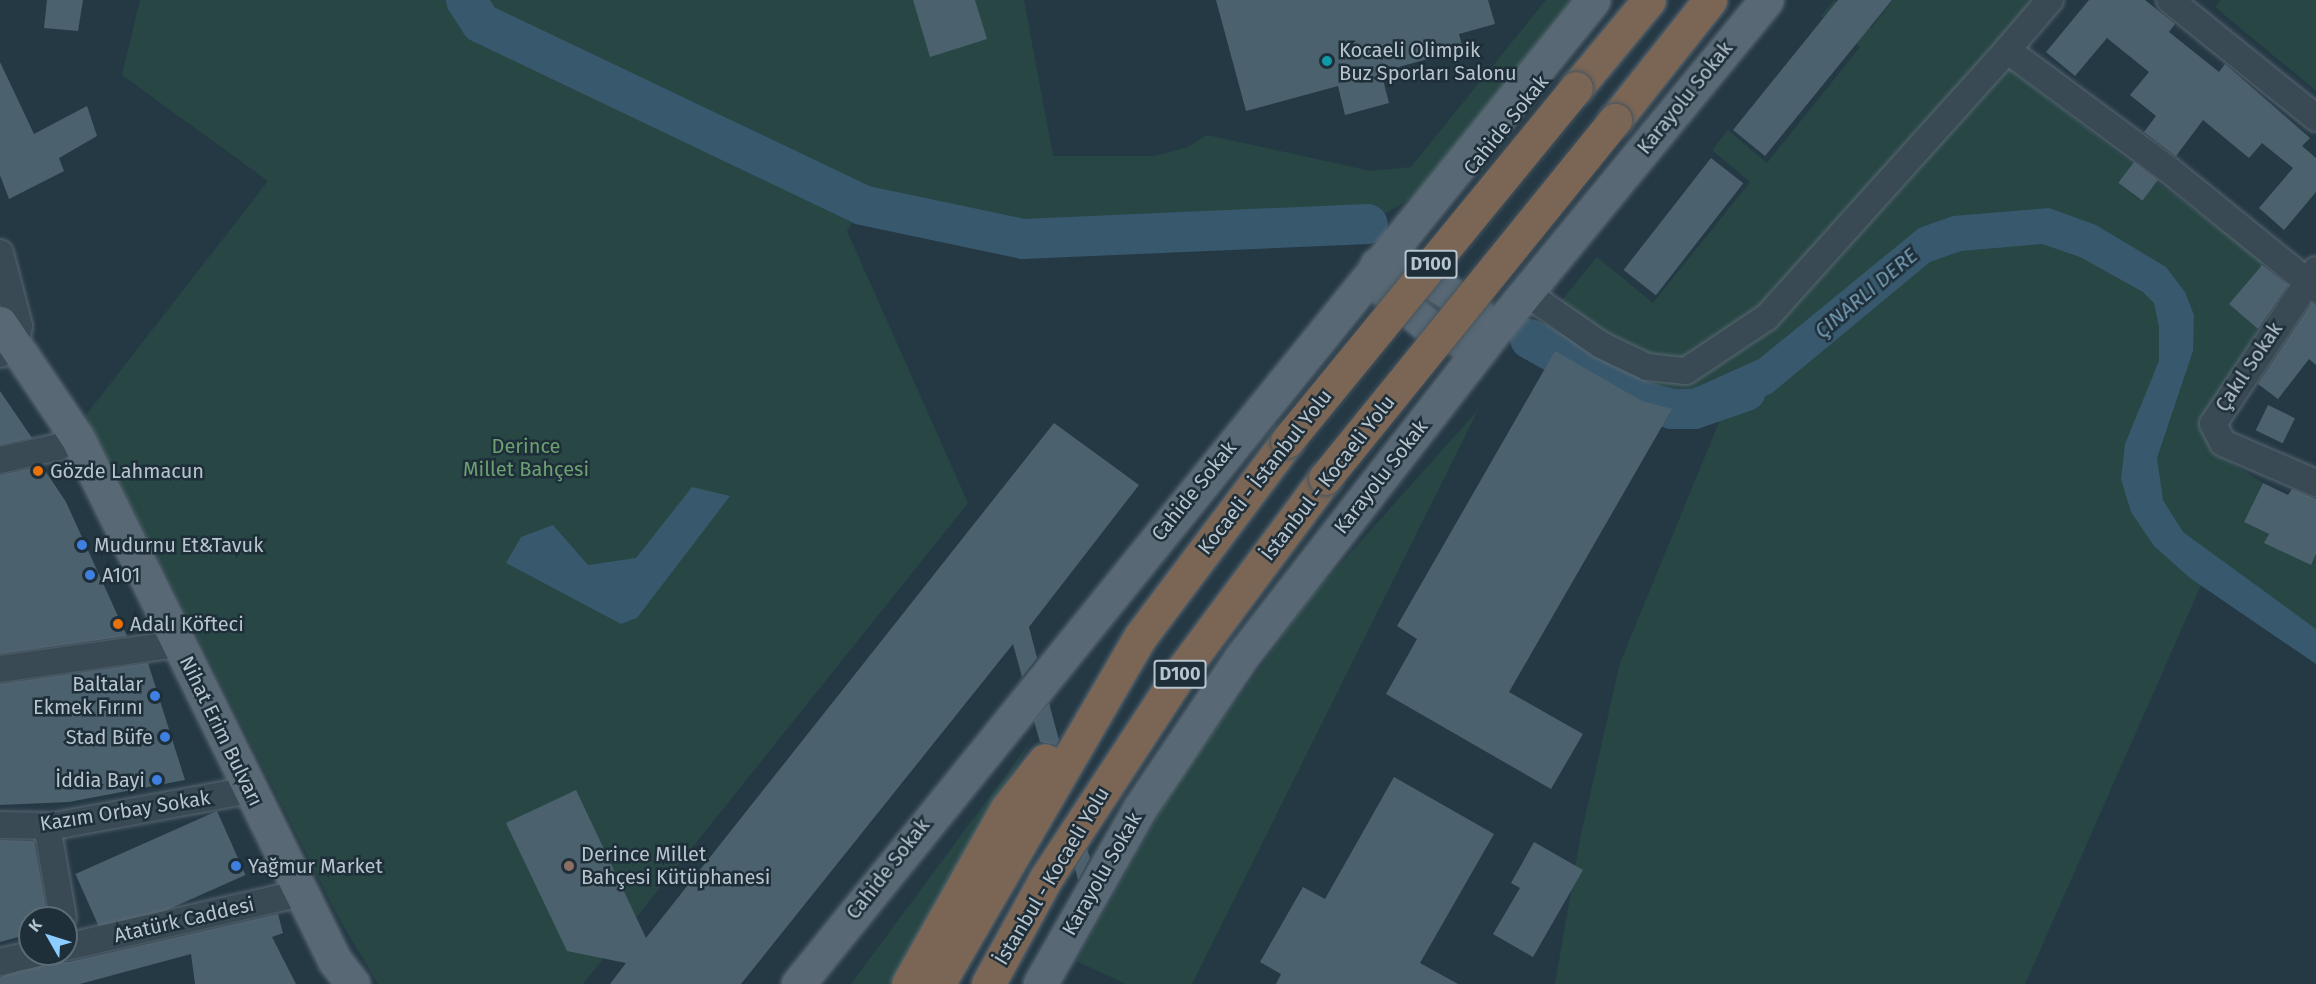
<!DOCTYPE html>
<html>
<head>
<meta charset="utf-8">
<style>
	body { margin:0 }
	#map { position:relative; width:2316px; height:984px; overflow:hidden; background:#253945; font-family:"Fira Sans",sans-serif }
	div>[style] { position:absolute }
	.green>* { inset:0; background:#274644 }
	.water>* { inset:0; background:#38586d }
	.river>* { height:40px; margin:-20px; padding:0 20px; transform-origin:20px; border-radius:20px; background:#38586d }
	.building>* { inset:0; background:#4c616e; transform-origin:0 0 }
	.roads { filter:drop-shadow(0 0 2px #596772) drop-shadow(0 0 2px #596772) }
	.minor>* { height:26px; margin:-13px; padding:0 13px; transform-origin:13px; border-radius:13px; background:#3a4a55 }
	.major>* { height:33px; margin:-16.5px; padding:0 16.5px; transform-origin:16.5px; border-radius:16.5px; background:#586975 }
	.highway>* { height:33px; margin:-16.5px; padding:0 16.5px; transform-origin:16.5px; border-radius:16.5px; background:#7b6656 }
	.bridges { filter:drop-shadow(0 0 2px #44545f) drop-shadow(0 0 2px #44545f) }
	.highway-bridge>* { height:33px; margin:-16.5px; padding:0 16.5px; transform-origin:16.5px; border-radius:16.5px; background:#7b6656 }
	.dots>* { width:16px; height:16px; translate:-50% -50%; box-sizing:border-box; border:3px solid #1e2f3a; border-radius:50% }
	span { translate:-50% -50%; white-space:nowrap; text-align:center; line-height:1.15; -webkit-text-stroke:5px #1e2f3a; paint-order:stroke }
	.shield-label span { padding:2px 4px; background:#1e2f3a; border:2px solid; border-radius:4px; -webkit-text-stroke-width:0 }
	.shield-label { font-size:18px; color:#b8c4ce; font-weight:700 }
	.poi-label { font-size:20px; color:#b8c4ce }
	.left { translate:0 -50%; text-align:left }
	.right { translate:-100% -50%; text-align:right }
	.street-label { font-size:20px; color:#b8c4ce }
	.park-label { font-size:20px; color:#6da170 }
	.water-label { font-size:21px; color:#759bb3; font-style:italic }
	.north { position:absolute; left:18px; top:906px; width:60px; height:60px; box-sizing:border-box; background:#1e2f3a; border:2px solid #5c6b75; border-radius:50%; rotate:309deg; font-size:16px; font-weight:700; line-height:24px; text-align:center; color:#b8c4ce }
	.north::after { content:''; display:block; margin:auto; width:21px; height:27px; background:#8ccdff; clip-path:polygon(50% 0,100% 100%,50% 72%,0 100%) }
</style>
</head>
<body>
<div id="map">
	<div class="green">
		<i style="clip-path:polygon(140px 0,1024px 0,1053px 156px,1154px 156px,1188px 147px,1207px 135px,1371px 171px,1411px 167px,1546px 0,1575px 0,1415px 196px,1368px 224px,1020px 235px,862px 206px,847px 231px,968px 503px,583px 984px,378px 984px,338px 917px,86px 415px,268px 181px,122px 75px)"></i>
		<i style="clip-path:polygon(1834px 0,1871px 28px,1893px 0,2050px 0,1998px 60px,2133px 164px,2119px 183px,2141px 201px,2157px 182px,2264px 262px,2229px 304px,2258px 329px,2207px 414px,2203px 436px,2216px 453px,2263px 483px,2245px 522px,2269px 534px,2265px 542px,2311px 564px,2316px 554px,2316px 650px,2201px 585px,2025px 984px,1555px 984px,1580px 839px,1620px 663px,1729px 398px,1694px 409px,1672px 409px,1530px 339px,1597px 257px,1653px 303px,1750px 182px,1712px 150px,1728px 130px,1767px 163px,1860px 47px,1821px 16px)"></i>
		<i style="clip-path:polygon(2221px 0,2316px 0,2316px 91px,2215px 7px)"></i>
		<i style="clip-path:polygon(1478px 410px,1192px 984px,1126px 984px,1076px 961px,1176px 784px,1310px 598px)"></i>
		<i style="clip-path:polygon(1033px 738px,890px 984px,851px 984px)"></i>
	</div>
	<div class="water">
		<i style="clip-path:polygon(2049px 208px,2096px 225px,2166px 267px,2185px 292px,2194px 315px,2193px 351px,2157px 458px,2163px 500px,2183px 532px,2316px 629px,2316px 664px,2190px 578px,2154px 546px,2131px 512px,2121px 479px,2125px 444px,2159px 361px,2159px 327px,2154px 303px,2143px 292px,2080px 257px,2042px 244px,1961px 251px,1930px 262px,1772px 393px,1724px 416px,1728px 400px,1672px 409px,1639px 400px,1530px 339px,1539px 328px,1643px 389px,1686px 392px,1759px 359px,1919px 228px,1953px 216px)"></i>
		<i style="clip-path:polygon(692px 487px,730px 496px,637px 618px,621px 624px,506px 563px,521px 537px,553px 525px,588px 565px,636px 558px)"></i>
	</div>
	<div class="river">
		<i style="left:466px;top:0;width:27px;rotate:57deg"></i>
		<i style="left:481px;top:23px;width:422px;rotate:25.5deg"></i>
		<i style="left:862px;top:205px;width:165px;rotate:11.9deg"></i>
		<i style="left:1023px;top:239px;width:345px;rotate:-2.5deg"></i>
		<i style="left:1530px;top:339px;width:125px;rotate:29.2deg"></i>
		<i style="left:1639px;top:400px;width:34px;rotate:15deg"></i>
		<i style="left:1672px;top:409px;width:22px"></i>
		<i style="left:1694px;top:409px;width:55px;rotate:-19.1deg"></i>
	</div>
	<div class="building">
		<i style="clip-path:polygon(47px 0,83px 0,78px 31px,44px 28px)"></i>
		<i style="clip-path:polygon(913px 0,975px 0,987px 39px,930px 57px)"></i>
		<i style="clip-path:polygon(1216px 0,1488px 0,1495px 24px,1459px 34px,1463px 49px,1381px 72px,1389px 103px,1345px 115px,1338px 86px,1246px 111px)"></i>
		<i style="clip-path:polygon(1838px 0,1892px 0,1765px 156px,1733px 130px)"></i>
		<i style="clip-path:polygon(2089px 0,2145px 0,2175px 24px,2169px 32px,2219px 72px,2225px 64px,2310px 138px,2302px 146px,2316px 158px,2316px 192px,2284px 230px,2259px 208px,2293px 168px,2262px 143px,2249px 158px,2203px 120px,2176px 156px,2144px 132px,2156px 116px,2130px 95px,2149px 72px,2107px 38px,2075px 76px,2046px 52px)"></i>
		<i style="clip-path:polygon(0 62px,34px 134px,87px 106px,97px 136px,59px 158px,64px 171px,9px 199px,0 175px)"></i>
		<i style="left:1711px;top:158px;width:41px;height:142px;rotate:38deg"></i>
		<i style="left:2134px;top:162px;width:30px;height:26px;rotate:37deg"></i>
		<i style="clip-path:polygon(2262px 265px,2288px 285px,2258px 329px,2229px 304px)"></i>
		<i style="clip-path:polygon(2312px 303px,2316px 305px,2316px 365px,2309px 359px,2278px 399px,2258px 384px)"></i>
		<i style="clip-path:polygon(1555px 351px,1642px 401px,1672px 409px,1509px 692px,1583px 734px,1551px 789px,1386px 694px,1417px 639px,1397px 626px)"></i>
		<i style="clip-path:polygon(0 391px,32px 438px,0 445px)"></i>
		<i style="left:2268px;top:405px;width:30px;height:28px;rotate:26deg"></i>
		<i style="clip-path:polygon(1054px 423px,1139px 485px,1029px 627px,1037px 658px,1022px 677px,1013px 644px,741px 984px,610px 984px,626px 963px,567px 951px,506px 823px,576px 790px,646px 938px)"></i>
		<i style="clip-path:polygon(42px 466px,66px 502px,127px 636px,0 654px,0 475px)"></i>
		<i style="clip-path:polygon(2263px 483px,2288px 495px,2292px 489px,2316px 499px,2316px 554px,2311px 565px,2264px 543px,2269px 534px,2244px 522px)"></i>
		<i style="clip-path:polygon(148px 663px,185px 780px,69px 802px,0 805px,0 684px)"></i>
		<i style="clip-path:polygon(1049px 703px,1059px 740px,1056px 745px,1040px 742px,1034px 721px)"></i>
		<i style="clip-path:polygon(1394px 777px,1494px 834px,1420px 963px,1458px 984px,1276px 984px,1281px 974px,1260px 962px,1303px 887px,1325px 899px)"></i>
		<i style="left:217px;top:811px;width:70px;height:155px;rotate:66deg"></i>
		<i style="clip-path:polygon(0 840px,34px 841px,48px 918px,30px 918px,30px 934px,0 942px)"></i>
		<i style="clip-path:polygon(1534px 842px,1583px 870px,1533px 957px,1493px 934px,1520px 888px,1511px 883px)"></i>
		<i style="clip-path:polygon(1087px 849px,1090px 858px,1078px 880px,1075px 868px)"></i>
		<i style="clip-path:polygon(278px 914px,283px 933px,272px 937px,296px 984px,195px 984px,191px 954px,80px 984px,0 984px,0 977px,47px 962px,69px 962px)"></i>
	</div>
	<div class="roads">
		<div class="minor">
			<i style="left:2170px;top:0;width:188px;rotate:38.9deg"></i>
			<i style="left:2007px;top:50px;width:66px;rotate:-49.3deg"></i>
			<i style="left:0;top:253px;width:75px;rotate:75.4deg"></i>
			<i style="left:19px;top:326px;width:17px;rotate:100deg"></i>
			<i style="left:16px;top:343px;width:19px;rotate:145deg"></i>
			<i style="left:2316px;top:270px;width:185px;rotate:123.8deg"></i>
			<i style="left:2213px;top:424px;width:21px;rotate:62deg"></i>
			<i style="left:2223px;top:443px;width:101px;rotate:23.3deg"></i>
			<i style="left:1526px;top:293px;width:91px;rotate:34.7deg"></i>
			<i style="left:1601px;top:345px;width:51px;rotate:25.6deg"></i>
			<i style="left:1647px;top:367px;width:39px;rotate:6deg"></i>
			<i style="left:1686px;top:371px;width:97px;rotate:-33.7deg"></i>
			<i style="left:1767px;top:317px;width:359px;rotate:-48deg"></i>
			<i style="left:2007px;top:50px;width:200px;rotate:36.5deg"></i>
			<i style="left:2168px;top:169px;width:191px;rotate:39deg"></i>
			<i style="left:0;top:460px;width:59px;rotate:-12.6deg"></i>
			<i style="left:58px;top:447px;width:21px;rotate:-28deg"></i>
			<i style="left:0;top:669px;width:180px;rotate:-8deg"></i>
			<i style="left:0;top:825px;width:54px;rotate:1.1deg"></i>
			<i style="left:54px;top:826px;width:199px;rotate:-10.4deg"></i>
			<i style="left:47px;top:826px;width:93px;rotate:80.1deg"></i>
			<i style="left:66px;top:947px;width:241px;rotate:-12.9deg"></i>
			<i style="left:0;top:962px;width:36px;rotate:-13deg"></i>
		</div>
		<div class="major">
			<i style="left:1377px;top:265px;width:29px"></i>
			<i style="left:1406px;top:265px;width:82px;rotate:33.1deg"></i>
			<i style="left:1475px;top:310px;width:32px;rotate:68deg"></i>
			<i style="left:1487px;top:340px;width:22px;rotate:177deg"></i>
			<i style="left:1465px;top:341px;width:34px;rotate:-161deg"></i>
			<i style="left:1433px;top:330px;width:61px;rotate:-140.3deg"></i>
			<i style="left:1386px;top:291px;width:28px;rotate:-109deg"></i>
			<i style="left:0;top:323px;width:138px;rotate:56deg"></i>
			<i style="left:77px;top:437px;width:584px;rotate:63.79deg"></i>
			<i style="left:335px;top:961px;width:29px;rotate:52deg"></i>
			<i style="left:798px;top:984px;width:1265px;rotate:-51.06deg"></i>
			<i style="left:1040px;top:984px;width:202px;rotate:-60.4deg"></i>
			<i style="left:1140px;top:808px;width:184px;rotate:-56.1deg"></i>
			<i style="left:1243px;top:655px;width:398px;rotate:-52.2deg"></i>
			<i style="left:1487px;top:340px;width:440px;rotate:-50.6deg"></i>
		</div>
		<div class="highway">
			<i style="left:1576px;top:88px;width:114px;rotate:-50.3deg"></i>
			<i style="left:1615px;top:120px;width:153px;rotate:-51.6deg"></i>
			<i style="left:908px;top:984px;width:200px;rotate:-60.6deg"></i>
			<i style="left:1006px;top:810px;width:63px;rotate:-52deg"></i>
			<i style="left:938px;top:984px;width:402px;rotate:-59.8deg"></i>
			<i style="left:1140px;top:637px;width:245px;rotate:-53.1deg"></i>
			<i style="left:988px;top:984px;width:121px;rotate:-61.3deg"></i>
			<i style="left:1046px;top:878px;width:246px;rotate:-56.8deg"></i>
			<i style="left:1181px;top:672px;width:242px;rotate:-53.4deg"></i>
		</div>
	</div>
	<div class="bridges">
		<div class="highway-bridge">
			<i style="left:1287px;top:441px;width:456px;rotate:-50.7deg"></i>
			<i style="left:1325px;top:478px;width:461px;rotate:-51deg"></i>
		</div>
	</div>
	<div class="dots">
		<i style="left:1327px;top:61px;background:#0f9aa8"></i>
		<i style="left:38px;top:471px;background:#e8710a"></i>
		<i style="left:82px;top:545px;background:#3f7fe0"></i>
		<i style="left:90px;top:575px;background:#3f7fe0"></i>
		<i style="left:118px;top:624px;background:#e8710a"></i>
		<i style="left:155px;top:696px;background:#3f7fe0"></i>
		<i style="left:165px;top:737px;background:#3f7fe0"></i>
		<i style="left:157px;top:780px;background:#3f7fe0"></i>
		<i style="left:236px;top:866px;background:#3f7fe0"></i>
		<i style="left:569px;top:866px;background:#8d6e63"></i>
	</div>
	<div class="shield-label">
		<span style="left:1431px;top:264px">D100</span>
		<span style="left:1180px;top:674px">D100</span>
	</div>
	<div class="poi-label">
		<span class="left" style="left:1339px;top:62px">Kocaeli Olimpik<br>Buz Sporları Salonu</span>
		<span class="left" style="left:50px;top:471px">Gözde Lahmacun</span>
		<span class="left" style="left:94px;top:545px">Mudurnu Et&amp;Tavuk</span>
		<span class="left" style="left:102px;top:575px">A101</span>
		<span class="left" style="left:130px;top:624px">Adalı Köfteci</span>
		<span class="right" style="left:143px;top:696px">Baltalar<br>Ekmek Fırını</span>
		<span class="right" style="left:153px;top:737px">Stad Büfe</span>
		<span class="right" style="left:145px;top:780px">İddia Bayi</span>
		<span class="left" style="left:581px;top:866px">Derince Millet<br>Bahçesi Kütüphanesi</span>
		<span class="left" style="left:248px;top:866px">Yağmur Market</span>
	</div>
	<div class="street-label">
		<span style="left:1685px;top:98px;rotate:-51deg">Karayolu Sokak</span>
		<span style="left:1506px;top:125px;rotate:-51deg">Cahide Sokak</span>
		<span style="left:2249px;top:367px;rotate:-56deg">Çakıl Sokak</span>
		<span style="left:1265px;top:472px;rotate:-52deg">Kocaeli - İstanbul Yolu</span>
		<span style="left:1381px;top:477px;rotate:-52deg">Karayolu Sokak</span>
		<span style="left:1328px;top:478px;rotate:-52deg">İstanbul - Kocaeli Yolu</span>
		<span style="left:1194px;top:491px;rotate:-51deg">Cahide Sokak</span>
		<span style="left:221px;top:731px;rotate:64deg">Nihat Erim Bulvarı</span>
		<span style="left:125px;top:811px;rotate:-9deg">Kazım Orbay Sokak</span>
		<span style="left:888px;top:869px;rotate:-52deg">Cahide Sokak</span>
		<span style="left:1102px;top:874px;rotate:-60deg">Karayolu Sokak</span>
		<span style="left:1052px;top:876px;rotate:-59deg">İstanbul - Kocaeli Yolu</span>
		<span style="left:184px;top:920px;rotate:-13deg">Atatürk Caddesi</span>
	</div>
	<div class="park-label">
		<span style="left:526px;top:458px">Derince<br>Millet Bahçesi</span>
	</div>
	<div class="water-label">
		<span style="left:1866px;top:293px;rotate:-40deg">ÇINARLI DERE</span>
	</div>
	<div class="north">K</div>
</div>
</body>
</html>
